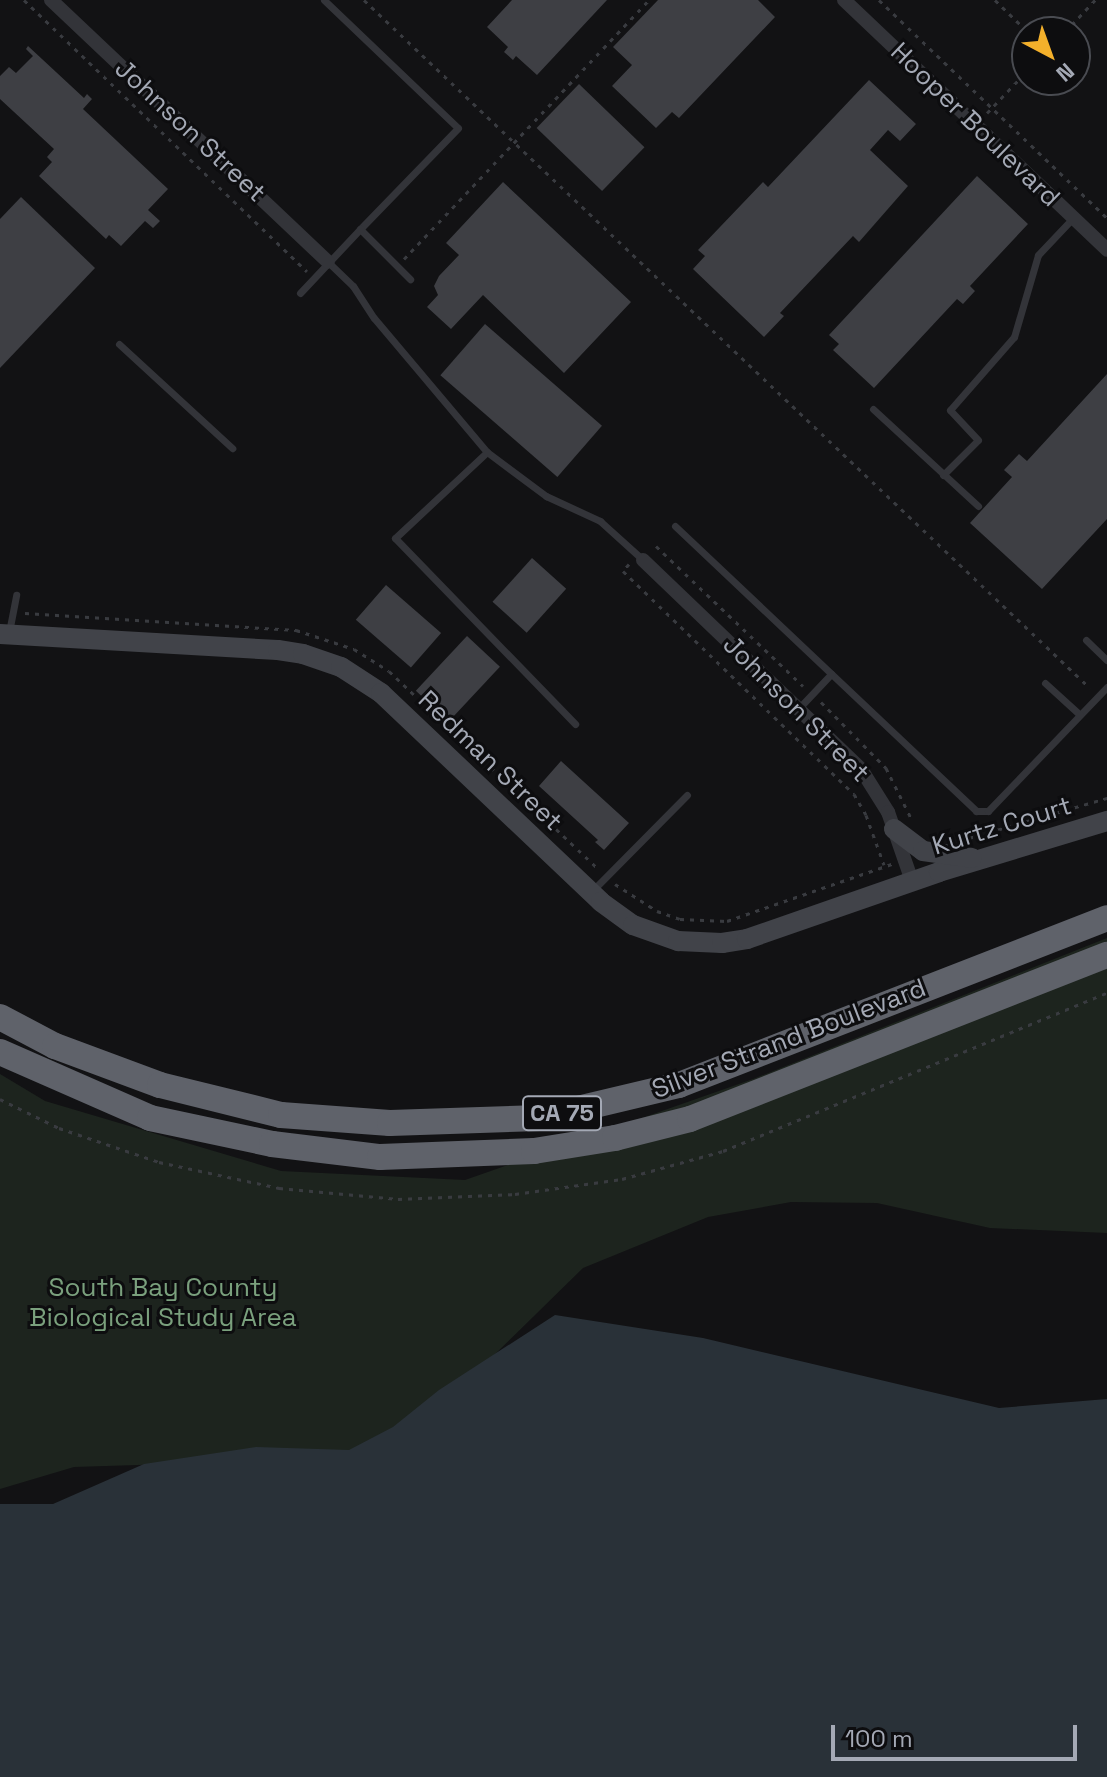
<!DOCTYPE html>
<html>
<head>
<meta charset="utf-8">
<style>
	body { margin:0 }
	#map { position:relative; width:1107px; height:1777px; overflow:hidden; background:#121214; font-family:"Space Grotesk",sans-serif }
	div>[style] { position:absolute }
	.green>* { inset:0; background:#1d241e }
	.water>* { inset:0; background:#293138 }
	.building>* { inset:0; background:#3e3f44; transform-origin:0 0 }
	.path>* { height:3px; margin-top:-1.5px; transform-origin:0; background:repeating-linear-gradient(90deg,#393b40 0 4px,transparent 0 10px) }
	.lane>* { height:7px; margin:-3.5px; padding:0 3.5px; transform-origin:3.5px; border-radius:3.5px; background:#333439 }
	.street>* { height:14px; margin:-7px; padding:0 7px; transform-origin:7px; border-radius:7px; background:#333439 }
	.secondary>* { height:20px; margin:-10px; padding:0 10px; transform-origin:10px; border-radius:10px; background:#414349 }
	.highway>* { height:26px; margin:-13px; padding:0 13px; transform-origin:13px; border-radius:13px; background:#5f626a }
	span { translate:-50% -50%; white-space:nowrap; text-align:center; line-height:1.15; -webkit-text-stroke:6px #0d0d0f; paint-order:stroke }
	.shield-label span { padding:2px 6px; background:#0d0d0f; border:2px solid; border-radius:6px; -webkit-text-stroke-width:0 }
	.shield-label { font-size:24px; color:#a4a9b5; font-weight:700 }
	.street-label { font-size:26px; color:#a4a9b5 }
	.park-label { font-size:26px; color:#7aa07d }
	.north { position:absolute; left:1011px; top:16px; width:80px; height:80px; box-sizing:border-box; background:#0d0d0f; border:2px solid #494b51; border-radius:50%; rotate:139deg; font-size:22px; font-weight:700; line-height:32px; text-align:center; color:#a4a9b5 }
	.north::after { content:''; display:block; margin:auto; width:28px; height:36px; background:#f3b02b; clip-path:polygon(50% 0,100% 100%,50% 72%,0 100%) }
	.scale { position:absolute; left:831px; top:1725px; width:246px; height:36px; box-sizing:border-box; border:4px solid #a4a9b5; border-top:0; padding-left:10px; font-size:24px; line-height:28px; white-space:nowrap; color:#a4a9b5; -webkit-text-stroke:6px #0d0d0f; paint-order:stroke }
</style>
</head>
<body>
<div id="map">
	<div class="green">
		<i style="clip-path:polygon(1107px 938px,1107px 1233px,990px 1228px,877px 1203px,791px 1202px,708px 1217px,583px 1268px,435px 1413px,359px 1458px,74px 1467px,0 1489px,0 1074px,45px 1101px,281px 1171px,465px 1180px,753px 1079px)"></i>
	</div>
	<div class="water">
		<i style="clip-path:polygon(555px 1315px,703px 1338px,999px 1408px,1107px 1399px,1107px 1777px,0 1777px,0 1504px,53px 1504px,144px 1464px,256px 1447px,349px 1450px,393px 1427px,439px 1390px)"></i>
	</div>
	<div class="building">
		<i style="clip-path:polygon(512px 0,607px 0,537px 75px,516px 56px,513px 60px,504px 52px,508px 47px,487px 27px)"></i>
		<i style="clip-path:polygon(658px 0,758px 0,775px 17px,679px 118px,672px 112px,656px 128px,612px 86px,632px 65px,613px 47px)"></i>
		<i style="clip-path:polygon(28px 46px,84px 98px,87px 94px,92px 99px,83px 109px,168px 189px,148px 210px,160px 221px,153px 228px,145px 221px,121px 246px,109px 235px,106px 239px,39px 176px,52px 162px,47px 157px,54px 149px,0 99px,0 76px,9px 67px,16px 73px,33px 56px,26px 49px)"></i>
		<i style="clip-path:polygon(869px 80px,916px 124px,900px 141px,888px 130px,870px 150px,908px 186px,859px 242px,853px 236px,780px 313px,784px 316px,764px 337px,693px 269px,705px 256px,698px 250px,763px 182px,768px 187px)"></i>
		<i style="left:579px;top:84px;width:91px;height:61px;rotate:44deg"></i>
		<i style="clip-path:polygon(977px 176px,1028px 224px,970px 286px,975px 291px,963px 304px,957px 299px,874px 388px,833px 350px,839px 344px,829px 335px)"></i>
		<i style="clip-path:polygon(503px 182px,631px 302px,564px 373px,483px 295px,451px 329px,427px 307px,438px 295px,434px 286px,439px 276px,459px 255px,446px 243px)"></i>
		<i style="clip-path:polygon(21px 197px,95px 268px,0 368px,0 219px)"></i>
		<i style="left:485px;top:324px;width:155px;height:68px;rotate:41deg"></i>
		<i style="clip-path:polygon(1107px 374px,1107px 519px,1042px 589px,970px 523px,1012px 477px,1004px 470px,1019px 454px,1027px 461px)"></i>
		<i style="left:532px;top:558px;width:46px;height:59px;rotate:42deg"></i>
		<i style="left:386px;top:585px;width:73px;height:46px;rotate:41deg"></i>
		<i style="left:467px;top:636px;width:45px;height:75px;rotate:43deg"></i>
		<i style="clip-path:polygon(561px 761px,629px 823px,604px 850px,595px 842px,598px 840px,539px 786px)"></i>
	</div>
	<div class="path">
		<i style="left:24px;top:0;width:392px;rotate:43.8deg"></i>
		<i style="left:364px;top:0;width:1000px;rotate:43.46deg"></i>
		<i style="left:879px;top:0;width:315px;rotate:43.7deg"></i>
		<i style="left:995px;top:0;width:46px;rotate:44.1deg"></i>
		<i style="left:1065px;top:32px;width:44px;rotate:-46.8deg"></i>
		<i style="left:987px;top:113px;width:58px;rotate:-46.4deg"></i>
		<i style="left:404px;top:259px;width:357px;rotate:-46.6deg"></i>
		<i style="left:656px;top:546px;width:203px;rotate:43.6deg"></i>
		<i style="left:629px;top:564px;width:9px;rotate:131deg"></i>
		<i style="left:623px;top:571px;width:321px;rotate:44deg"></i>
		<i style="left:854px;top:794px;width:24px;rotate:60deg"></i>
		<i style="left:866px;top:815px;width:53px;rotate:70.2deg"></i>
		<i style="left:25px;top:613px;width:272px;rotate:3.6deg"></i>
		<i style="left:296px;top:630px;width:61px;rotate:18.1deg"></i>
		<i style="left:354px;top:649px;width:41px;rotate:32.2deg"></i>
		<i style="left:389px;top:671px;width:286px;rotate:43.4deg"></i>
		<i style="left:821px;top:702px;width:93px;rotate:45.4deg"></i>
		<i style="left:886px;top:768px;width:56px;rotate:63.4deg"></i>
		<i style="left:969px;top:838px;width:144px;rotate:-16.2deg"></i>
		<i style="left:615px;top:884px;width:50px;rotate:32.7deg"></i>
		<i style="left:657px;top:911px;width:24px;rotate:19deg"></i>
		<i style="left:680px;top:919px;width:47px;rotate:2.4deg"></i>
		<i style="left:727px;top:921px;width:175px;rotate:-19.1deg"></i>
		<i style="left:0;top:1099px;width:66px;rotate:26.2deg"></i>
		<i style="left:59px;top:1128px;width:106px;rotate:18.8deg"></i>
		<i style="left:159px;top:1162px;width:123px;rotate:12.2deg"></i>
		<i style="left:279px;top:1188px;width:120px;rotate:5.3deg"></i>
		<i style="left:398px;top:1199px;width:117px;rotate:-2.4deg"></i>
		<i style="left:515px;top:1194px;width:108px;rotate:-8deg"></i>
		<i style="left:622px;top:1179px;width:105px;rotate:-15.5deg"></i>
		<i style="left:723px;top:1151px;width:415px;rotate:-22.4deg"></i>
	</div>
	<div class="lane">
		<i style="left:324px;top:0;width:185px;rotate:43.7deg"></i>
		<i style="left:458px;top:128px;width:141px;rotate:134.1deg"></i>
		<i style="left:328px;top:262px;width:35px;rotate:44deg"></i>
		<i style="left:353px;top:286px;width:38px;rotate:57deg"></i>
		<i style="left:374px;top:318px;width:175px;rotate:49.9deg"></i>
		<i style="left:487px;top:452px;width:74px;rotate:36.7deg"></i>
		<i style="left:546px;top:496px;width:60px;rotate:24.8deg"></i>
		<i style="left:600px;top:521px;width:58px;rotate:42.2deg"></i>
		<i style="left:300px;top:293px;width:88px;rotate:-46.8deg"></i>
		<i style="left:360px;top:229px;width:71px;rotate:45deg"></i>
		<i style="left:119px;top:344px;width:154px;rotate:42.6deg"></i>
		<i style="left:873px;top:409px;width:143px;rotate:42.7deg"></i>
		<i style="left:487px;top:452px;width:126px;rotate:136.9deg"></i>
		<i style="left:395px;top:538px;width:259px;rotate:45.9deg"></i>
		<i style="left:943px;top:475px;width:49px;rotate:-45deg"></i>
		<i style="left:978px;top:440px;width:41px;rotate:-133deg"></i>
		<i style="left:950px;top:410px;width:97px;rotate:-48.8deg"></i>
		<i style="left:1014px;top:337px;width:85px;rotate:-73.7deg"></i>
		<i style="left:1038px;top:255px;width:51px;rotate:-46.6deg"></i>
		<i style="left:675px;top:526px;width:415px;rotate:43.4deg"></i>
		<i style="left:976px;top:811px;width:12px"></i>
		<i style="left:988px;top:811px;width:172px;rotate:-46.2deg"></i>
		<i style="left:9px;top:632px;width:38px;rotate:-79deg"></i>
		<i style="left:1086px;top:640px;width:29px;rotate:44deg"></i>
		<i style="left:1045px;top:683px;width:47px;rotate:42.4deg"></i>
		<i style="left:799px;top:708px;width:47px;rotate:-46.7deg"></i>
		<i style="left:592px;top:891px;width:135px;rotate:-45.3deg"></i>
	</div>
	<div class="street">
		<i style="left:51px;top:0;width:381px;rotate:43.4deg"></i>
		<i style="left:844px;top:0;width:363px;rotate:43.5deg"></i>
		<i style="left:643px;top:560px;width:302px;rotate:43.8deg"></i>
		<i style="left:861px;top:769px;width:51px;rotate:57.9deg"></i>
		<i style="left:888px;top:812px;width:73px;rotate:70.8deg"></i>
	</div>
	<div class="secondary">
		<i style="left:0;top:634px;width:278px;rotate:3.3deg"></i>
		<i style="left:278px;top:650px;width:25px;rotate:9deg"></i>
		<i style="left:303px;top:654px;width:40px;rotate:18.9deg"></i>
		<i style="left:341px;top:667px;width:48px;rotate:33deg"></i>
		<i style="left:381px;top:693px;width:303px;rotate:43.5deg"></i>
		<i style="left:601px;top:902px;width:39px;rotate:36deg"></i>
		<i style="left:633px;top:925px;width:48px;rotate:19.6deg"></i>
		<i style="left:678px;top:941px;width:44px;rotate:2.6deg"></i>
		<i style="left:722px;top:943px;width:25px;rotate:-9deg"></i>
		<i style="left:747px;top:939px;width:203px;rotate:-19.2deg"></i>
		<i style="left:939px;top:872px;width:176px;rotate:-16.9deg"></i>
		<i style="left:894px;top:829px;width:36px;rotate:37deg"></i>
		<i style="left:923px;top:851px;width:49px;rotate:8.1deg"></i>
	</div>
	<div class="highway">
		<i style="left:0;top:1017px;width:62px;rotate:27.8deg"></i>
		<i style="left:55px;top:1046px;width:112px;rotate:20.4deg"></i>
		<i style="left:160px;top:1085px;width:125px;rotate:13.9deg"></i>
		<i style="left:281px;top:1115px;width:109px;rotate:4.2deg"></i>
		<i style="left:390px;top:1123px;width:150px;rotate:-1.9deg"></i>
		<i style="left:540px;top:1118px;width:143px;rotate:-13.4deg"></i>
		<i style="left:679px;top:1085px;width:459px;rotate:-21.3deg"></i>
		<i style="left:0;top:1052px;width:164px;rotate:23.7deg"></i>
		<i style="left:150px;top:1118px;width:125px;rotate:12deg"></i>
		<i style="left:272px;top:1144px;width:109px;rotate:6.9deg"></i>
		<i style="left:380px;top:1157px;width:154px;rotate:-2.2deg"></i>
		<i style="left:534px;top:1151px;width:82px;rotate:-9.1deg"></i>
		<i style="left:615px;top:1138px;width:77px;rotate:-14.2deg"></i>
		<i style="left:690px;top:1119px;width:448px;rotate:-21.5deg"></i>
	</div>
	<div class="shield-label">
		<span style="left:562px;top:1113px">CA 75</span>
	</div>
	<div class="street-label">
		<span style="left:975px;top:125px;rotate:44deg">Hooper Boulevard</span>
		<span style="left:190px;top:131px;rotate:43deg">Johnson Street</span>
		<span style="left:796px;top:709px;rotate:45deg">Johnson Street</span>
		<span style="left:490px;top:761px;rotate:44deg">Redman Street</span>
		<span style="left:1002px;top:826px;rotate:-17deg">Kurtz Court</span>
		<span style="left:789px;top:1039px;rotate:-21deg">Silver Strand Boulevard</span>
	</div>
	<div class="park-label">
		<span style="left:163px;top:1303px">South Bay County<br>Biological Study Area</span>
	</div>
	<div class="north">N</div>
	<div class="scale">100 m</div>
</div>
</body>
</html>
